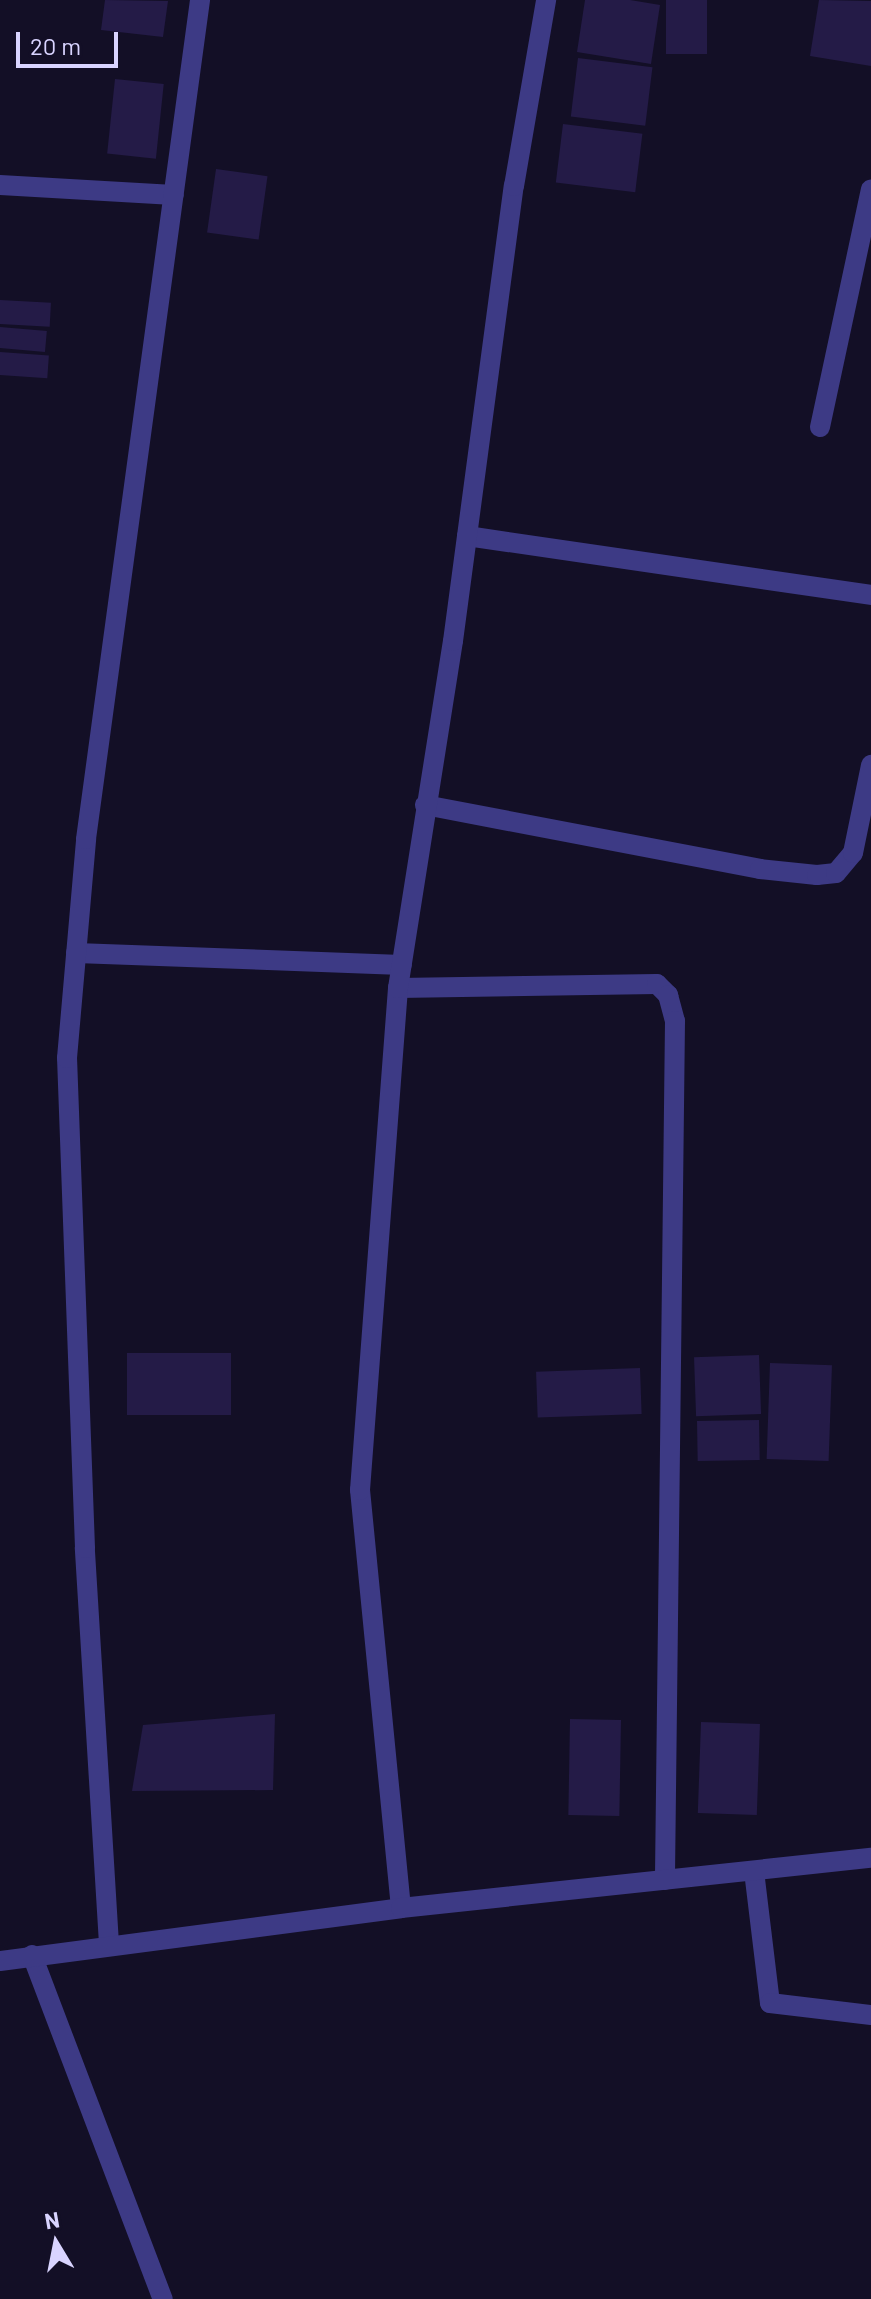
<!DOCTYPE html>
<html>
<head>
<meta charset="utf-8">
<style>
	body { margin:0 }
	#map { position:relative; width:871px; height:2299px; overflow:hidden; background:#130f26; font-family:Barlow,sans-serif }
	div>[style] { position:absolute }
	.building>* { inset:0; background:#241b47; transform-origin:0 0 }
	.minor>* { height:20px; margin:-10px; padding:0 10px; transform-origin:10px; border-radius:10px; background:#3d3a85 }
	span { translate:-50% -50%; white-space:nowrap; text-align:center; line-height:1.15; -webkit-text-stroke:6px #130f26; paint-order:stroke }
	.north { position:absolute; left:16px; top:2203px; width:80px; height:80px; -webkit-text-stroke:6px #130f26; paint-order:stroke; rotate:350deg; font-size:22px; font-weight:700; line-height:32px; text-align:center; color:#d9d4ff }
	.north::after { content:''; display:block; margin:auto; width:28px; height:36px; background:#d9d4ff; clip-path:polygon(50% 0,100% 100%,50% 72%,0 100%) }
	.scale { position:absolute; left:16px; top:32px; width:102px; height:36px; box-sizing:border-box; border:4px solid #d9d4ff; border-top:0; padding-left:10px; font-size:24px; line-height:28px; white-space:nowrap; color:#d9d4ff; -webkit-text-stroke:6px #130f26; paint-order:stroke }
</style>
</head>
<body>
<div id="map">
	<div class="building">
		<i style="clip-path:polygon(105px 0,168px 1px,163px 37px,101px 30px)"></i>
		<i style="clip-path:polygon(585px 0,630px 0,660px 5px,651px 64px,577px 52px)"></i>
		<i style="left:666px;top:0;width:41px;height:54px"></i>
		<i style="clip-path:polygon(819px 0,871px 1px,871px 66px,810px 56px)"></i>
		<i style="left:578px;top:58px;width:75px;height:59px;rotate:7deg"></i>
		<i style="left:115px;top:79px;width:49px;height:75px;rotate:6deg"></i>
		<i style="left:563px;top:124px;width:80px;height:59px;rotate:7deg"></i>
		<i style="left:216px;top:169px;width:52px;height:64px;rotate:8deg"></i>
		<i style="left:0;top:300px;width:51px;height:24px;rotate:3deg"></i>
		<i style="left:0;top:327px;width:47px;height:21px;rotate:5deg"></i>
		<i style="left:0;top:352px;width:49px;height:23px;rotate:4deg"></i>
		<i style="left:231px;top:1353px;width:62px;height:104px;rotate:90deg"></i>
		<i style="left:759px;top:1355px;width:59px;height:65px;rotate:88deg"></i>
		<i style="left:770px;top:1363px;width:62px;height:96px;rotate:2deg"></i>
		<i style="left:640px;top:1368px;width:46px;height:104px;rotate:88deg"></i>
		<i style="left:759px;top:1420px;width:40px;height:62px;rotate:89deg"></i>
		<i style="clip-path:polygon(275px 1714px,273px 1790px,132px 1791px,143px 1725px)"></i>
		<i style="left:621px;top:1720px;width:96px;height:51px;rotate:91deg"></i>
		<i style="left:701px;top:1722px;width:59px;height:91px;rotate:2deg"></i>
	</div>
	<div class="minor">
		<i style="left:0;top:185px;width:174px;rotate:3.3deg"></i>
		<i style="left:820px;top:427px;width:243px;rotate:-77.9deg"></i>
		<i style="left:467px;top:536px;width:408px;rotate:8.3deg"></i>
		<i style="left:425px;top:805px;width:341px;rotate:10.8deg"></i>
		<i style="left:760px;top:869px;width:57px;rotate:6deg"></i>
		<i style="left:817px;top:875px;width:19px;rotate:-6deg"></i>
		<i style="left:836px;top:873px;width:26px;rotate:-50deg"></i>
		<i style="left:853px;top:853px;width:90px;rotate:-78.4deg"></i>
		<i style="left:76px;top:953px;width:326px;rotate:2.1deg"></i>
		<i style="left:398px;top:988px;width:259px;rotate:-0.9deg"></i>
		<i style="left:657px;top:984px;width:16px;rotate:45deg"></i>
		<i style="left:668px;top:995px;width:27px;rotate:75deg"></i>
		<i style="left:675px;top:1021px;width:859px;rotate:90.67deg"></i>
		<i style="left:754px;top:1871px;width:133px;rotate:83.1deg"></i>
		<i style="left:770px;top:2003px;width:102px;rotate:6.8deg"></i>
		<i style="left:401px;top:1908px;width:420px;rotate:-95.6deg"></i>
		<i style="left:360px;top:1490px;width:503px;rotate:-85.67deg"></i>
		<i style="left:398px;top:988px;width:351px;rotate:-81deg"></i>
		<i style="left:453px;top:641px;width:459px;rotate:-82.4deg"></i>
		<i style="left:514px;top:186px;width:189px;rotate:-80.2deg"></i>
		<i style="left:109px;top:1944px;width:397px;rotate:-93.5deg"></i>
		<i style="left:85px;top:1548px;width:490px;rotate:-92.1deg"></i>
		<i style="left:67px;top:1058px;width:220px;rotate:-85deg"></i>
		<i style="left:86px;top:839px;width:847px;rotate:-82.26deg"></i>
		<i style="left:32px;top:1955px;width:368px;rotate:69.2deg"></i>
		<i style="left:0;top:1961px;width:404px;rotate:-7.5deg"></i>
		<i style="left:401px;top:1908px;width:473px;rotate:-6.1deg"></i>
	</div>
	<div class="north">N</div>
	<div class="scale">20 m</div>
</div>
</body>
</html>
